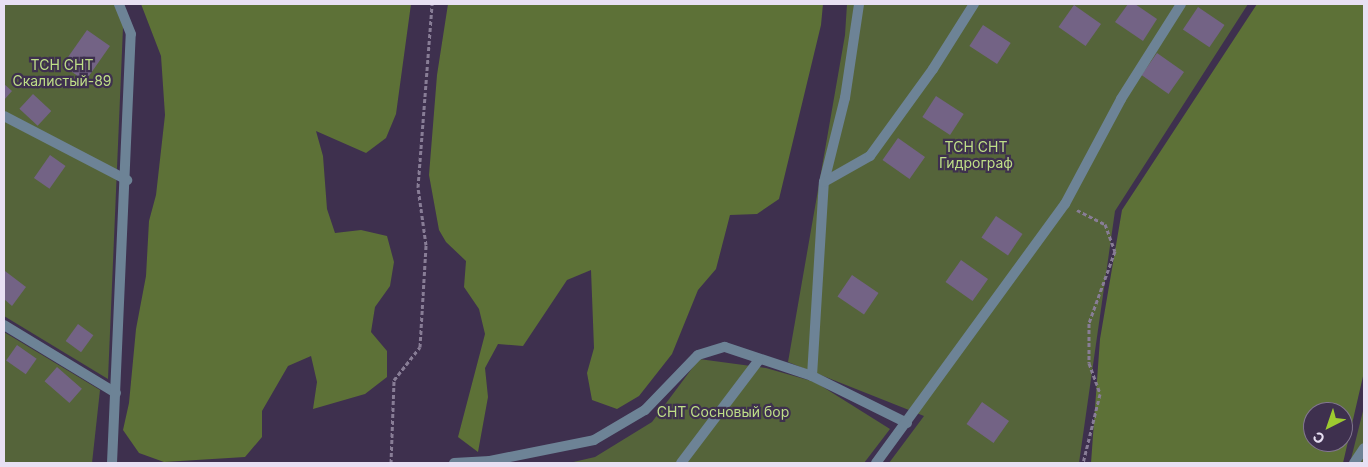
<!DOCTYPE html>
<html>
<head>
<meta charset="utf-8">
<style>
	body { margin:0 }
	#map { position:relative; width:1368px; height:467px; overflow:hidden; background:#3e304e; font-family:Inter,sans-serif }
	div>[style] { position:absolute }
	.green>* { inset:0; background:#55643a }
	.forest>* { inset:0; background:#5d7137 }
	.building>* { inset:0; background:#736385; transform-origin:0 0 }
	.path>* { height:3px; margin-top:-1.5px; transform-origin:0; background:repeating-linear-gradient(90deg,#887d96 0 4px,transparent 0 6.5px) }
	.service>* { height:10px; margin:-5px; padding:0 5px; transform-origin:5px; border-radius:5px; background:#6d8396 }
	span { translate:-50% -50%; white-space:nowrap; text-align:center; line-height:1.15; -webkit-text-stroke:4.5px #3e304e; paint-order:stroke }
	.park-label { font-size:14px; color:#bede87 }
	.frame { position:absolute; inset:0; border:5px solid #e8e0f3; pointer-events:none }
	.north { position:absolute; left:1303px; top:402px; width:50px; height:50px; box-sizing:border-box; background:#3e304e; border:1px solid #827690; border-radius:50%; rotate:221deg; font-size:14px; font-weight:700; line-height:20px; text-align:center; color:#e8e0f3 }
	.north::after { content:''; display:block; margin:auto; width:18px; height:22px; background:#9dca30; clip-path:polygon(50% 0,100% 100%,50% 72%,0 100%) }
</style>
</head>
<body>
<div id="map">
	<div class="green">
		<i style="clip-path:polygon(4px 4px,124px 4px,108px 379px,4px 316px)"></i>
		<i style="clip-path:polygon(847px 4px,1248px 4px,1115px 211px,1079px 463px,889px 463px,924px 416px,788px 362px,845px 35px)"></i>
		<i style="clip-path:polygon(4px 332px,100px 390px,92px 463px,4px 463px)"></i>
		<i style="clip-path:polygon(699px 359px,766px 368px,815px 382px,890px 429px,864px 463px,569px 463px,595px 457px,652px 422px)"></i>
		<i style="clip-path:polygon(1364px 407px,1364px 463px,1350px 463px)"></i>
	</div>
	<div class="forest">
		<i style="clip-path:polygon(141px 4px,411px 4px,396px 114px,386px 138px,366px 153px,316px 131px,323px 156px,327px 209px,335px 233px,361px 230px,387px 236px,394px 262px,390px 286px,375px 307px,371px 332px,387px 351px,387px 377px,365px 394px,313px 409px,317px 382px,311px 356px,288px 366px,262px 411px,262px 437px,245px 457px,164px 462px,139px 453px,123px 430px,129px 403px,136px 329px,146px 276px,149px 221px,156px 195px,165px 115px,161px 56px)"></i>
		<i style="clip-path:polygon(448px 4px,823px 4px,821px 25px,779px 199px,757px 214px,730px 215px,716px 269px,698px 290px,672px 354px,639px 396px,617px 409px,592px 400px,587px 373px,594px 348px,591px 270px,567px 280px,523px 346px,498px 344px,485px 368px,488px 397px,478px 452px,458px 437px,485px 334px,479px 309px,464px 287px,466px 261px,446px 242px,439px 230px,429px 175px,437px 75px)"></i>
		<i style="clip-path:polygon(evenodd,1257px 4px,1364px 4px,1364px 372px,1343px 463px,1091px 463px,1100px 339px,1122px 210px,1257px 4px,1313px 412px,1343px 412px,1343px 442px,1313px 442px,1313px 412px)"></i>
	</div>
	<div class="building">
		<i style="clip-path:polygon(1128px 4px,1135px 4px,1157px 19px,1143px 41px,1115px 22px)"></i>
		<i style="left:1074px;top:5px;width:33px;height:27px;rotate:35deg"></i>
		<i style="left:1198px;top:7px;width:32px;height:27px;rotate:34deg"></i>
		<i style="left:983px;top:25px;width:33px;height:25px;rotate:33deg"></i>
		<i style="left:87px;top:30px;width:28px;height:43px;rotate:35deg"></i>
		<i style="left:1157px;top:53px;width:33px;height:27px;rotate:35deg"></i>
		<i style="clip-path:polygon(4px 84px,12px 91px,4px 100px)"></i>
		<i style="left:33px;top:94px;width:25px;height:20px;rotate:43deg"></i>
		<i style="left:936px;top:96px;width:33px;height:25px;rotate:33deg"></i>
		<i style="left:898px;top:138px;width:33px;height:27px;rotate:35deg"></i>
		<i style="left:50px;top:155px;width:19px;height:28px;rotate:35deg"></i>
		<i style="left:996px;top:216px;width:32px;height:26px;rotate:34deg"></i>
		<i style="left:961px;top:260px;width:33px;height:27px;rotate:35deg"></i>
		<i style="clip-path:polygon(5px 271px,26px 287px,12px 306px,4px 299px)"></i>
		<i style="left:852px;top:275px;width:32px;height:26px;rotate:34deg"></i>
		<i style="left:78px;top:324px;width:19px;height:21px;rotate:36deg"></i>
		<i style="left:17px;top:345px;width:24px;height:19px;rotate:35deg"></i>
		<i style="left:57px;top:367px;width:33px;height:19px;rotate:41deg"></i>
		<i style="left:982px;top:402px;width:33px;height:27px;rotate:35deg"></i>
	</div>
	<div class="path">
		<i style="left:1077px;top:210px;width:31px;rotate:27deg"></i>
		<i style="left:1105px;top:224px;width:29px;rotate:70deg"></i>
		<i style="left:1115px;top:251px;width:77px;rotate:109.9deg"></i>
		<i style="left:1089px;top:323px;width:40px;rotate:90deg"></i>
		<i style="left:1089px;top:363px;width:33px;rotate:70deg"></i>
		<i style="left:1100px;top:394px;width:71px;rotate:103.8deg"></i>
		<i style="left:391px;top:463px;width:83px;rotate:-87.9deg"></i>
		<i style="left:394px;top:380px;width:42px;rotate:-51.8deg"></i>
		<i style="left:420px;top:347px;width:102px;rotate:-86.6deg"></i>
		<i style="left:426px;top:245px;width:59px;rotate:-97.9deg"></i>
		<i style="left:418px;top:187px;width:184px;rotate:-85.6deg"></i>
	</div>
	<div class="service">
		<i style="left:4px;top:116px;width:139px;rotate:27.5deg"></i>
		<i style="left:824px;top:182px;width:87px;rotate:-76deg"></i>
		<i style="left:845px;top:98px;width:95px;rotate:-81.5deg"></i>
		<i style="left:4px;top:325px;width:131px;rotate:31.3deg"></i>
		<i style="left:812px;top:376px;width:194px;rotate:-86.5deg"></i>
		<i style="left:824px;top:182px;width:53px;rotate:-29.5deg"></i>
		<i style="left:870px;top:156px;width:107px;rotate:-54.1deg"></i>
		<i style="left:933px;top:69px;width:77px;rotate:-57.8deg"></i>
		<i style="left:112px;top:463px;width:429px;rotate:-87.5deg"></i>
		<i style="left:131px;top:34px;width:32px;rotate:-112deg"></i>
		<i style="left:454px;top:463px;width:36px;rotate:-3deg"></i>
		<i style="left:490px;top:461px;width:106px;rotate:-11.4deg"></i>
		<i style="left:594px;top:440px;width:59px;rotate:-30.5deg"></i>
		<i style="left:645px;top:410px;width:76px;rotate:-46.1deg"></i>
		<i style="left:698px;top:355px;width:28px;rotate:-17deg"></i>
		<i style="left:725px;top:347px;width:92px;rotate:18.4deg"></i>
		<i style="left:812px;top:376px;width:106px;rotate:26.3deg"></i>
		<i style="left:681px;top:463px;width:129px;rotate:-52.9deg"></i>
		<i style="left:876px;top:463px;width:321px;rotate:-53.9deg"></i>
		<i style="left:1065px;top:204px;width:119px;rotate:-61.9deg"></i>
		<i style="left:1121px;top:99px;width:112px;rotate:-57.7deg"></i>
		<i style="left:1354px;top:463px;width:18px;rotate:-56deg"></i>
	</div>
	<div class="park-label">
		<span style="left:62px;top:73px">ТСН СНТ<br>Скалистый-89</span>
		<span style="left:976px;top:155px">ТСН СНТ<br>Гидрограф</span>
		<span style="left:723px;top:412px">СНТ Сосновый бор</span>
	</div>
	<div class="frame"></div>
	<div class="north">С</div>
</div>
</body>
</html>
